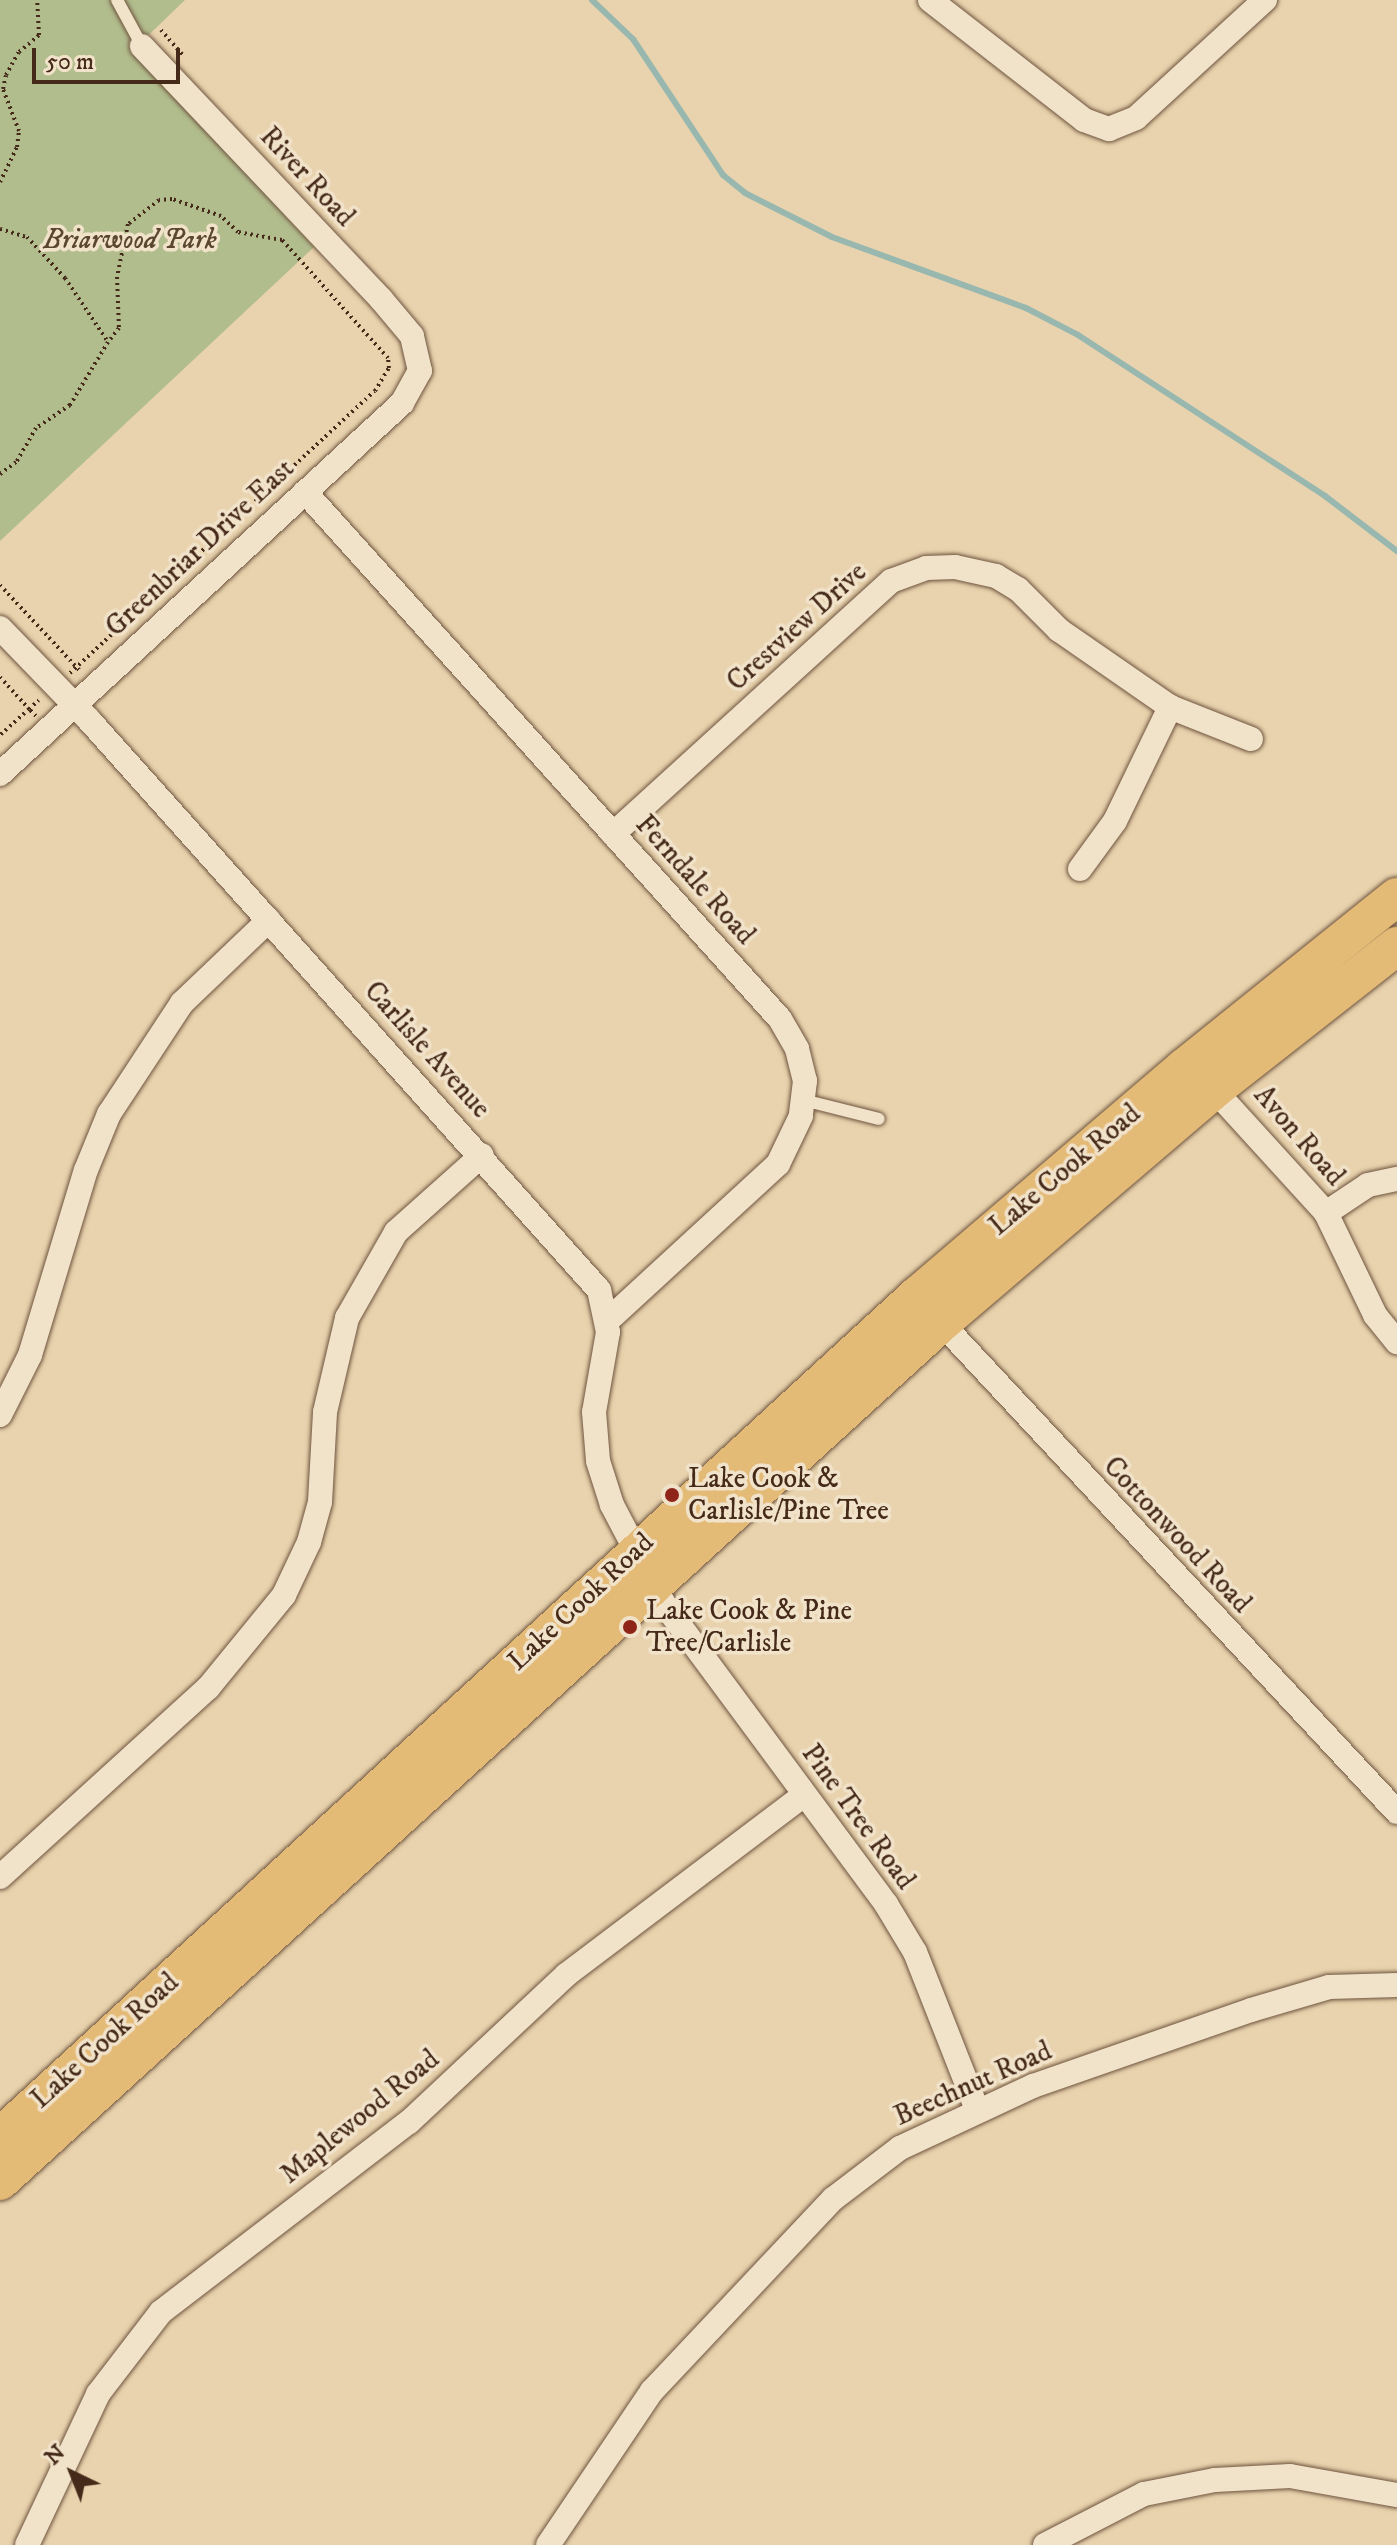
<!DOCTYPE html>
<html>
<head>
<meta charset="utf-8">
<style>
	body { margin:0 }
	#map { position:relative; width:1397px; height:2545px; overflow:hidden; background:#e9d3ae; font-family:"IM FELL DW Pica",serif }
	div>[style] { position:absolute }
	.green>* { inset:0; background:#b2bd8e }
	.stream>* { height:6px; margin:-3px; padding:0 3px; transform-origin:3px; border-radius:3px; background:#97b7af }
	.path>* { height:4px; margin-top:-2px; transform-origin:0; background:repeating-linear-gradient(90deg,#452919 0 2px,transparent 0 6px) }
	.roads { filter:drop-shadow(0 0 2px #6e543e) drop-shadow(0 0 2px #6e543e) }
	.lane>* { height:12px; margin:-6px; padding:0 6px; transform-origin:6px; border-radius:6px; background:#f1e2ca }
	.street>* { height:24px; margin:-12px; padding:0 12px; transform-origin:12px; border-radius:12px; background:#f1e2ca }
	.primary>* { height:38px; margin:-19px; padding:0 19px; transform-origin:19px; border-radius:19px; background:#e4ba77 }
	.dots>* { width:22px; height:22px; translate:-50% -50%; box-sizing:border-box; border:4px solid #f1e2ca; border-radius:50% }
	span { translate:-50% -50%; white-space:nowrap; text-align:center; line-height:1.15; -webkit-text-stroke:7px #f1e2ca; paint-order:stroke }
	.street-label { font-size:28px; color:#452919 }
	.park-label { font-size:28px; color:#5b4730; font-style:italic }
	.poi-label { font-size:28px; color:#452919 }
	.left { translate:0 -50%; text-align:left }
	.north { position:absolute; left:32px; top:2433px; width:80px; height:80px; -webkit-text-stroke:6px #f1e2ca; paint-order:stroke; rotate:317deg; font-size:22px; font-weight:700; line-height:32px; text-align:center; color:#452919 }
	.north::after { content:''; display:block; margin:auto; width:28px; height:36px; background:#452919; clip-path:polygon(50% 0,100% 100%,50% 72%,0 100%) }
	.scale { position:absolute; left:32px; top:48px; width:148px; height:36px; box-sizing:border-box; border:4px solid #452919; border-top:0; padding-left:10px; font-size:24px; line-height:28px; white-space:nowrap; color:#452919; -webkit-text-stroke:6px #f1e2ca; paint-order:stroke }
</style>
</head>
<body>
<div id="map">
	<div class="green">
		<i style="clip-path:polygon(0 0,185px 0,133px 50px,314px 247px,0 541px)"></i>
	</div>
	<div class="stream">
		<i style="left:592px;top:0;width:57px;rotate:43.6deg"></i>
		<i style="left:633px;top:39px;width:163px;rotate:56.5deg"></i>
		<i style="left:723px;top:175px;width:28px;rotate:39deg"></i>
		<i style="left:745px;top:193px;width:97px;rotate:26.8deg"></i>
		<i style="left:832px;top:237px;width:207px;rotate:20.1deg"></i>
		<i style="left:1026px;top:308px;width:59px;rotate:27.4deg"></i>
		<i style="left:1078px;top:335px;width:295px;rotate:33.1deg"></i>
		<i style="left:1325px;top:496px;width:91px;rotate:37.4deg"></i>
	</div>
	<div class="path">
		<i style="left:161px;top:30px;width:33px;rotate:49deg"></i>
		<i style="left:0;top:182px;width:39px;rotate:-64deg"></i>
		<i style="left:17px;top:147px;width:16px;rotate:-83deg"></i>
		<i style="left:19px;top:131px;width:45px;rotate:-110.9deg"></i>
		<i style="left:3px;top:89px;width:14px;rotate:-78deg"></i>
		<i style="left:6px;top:75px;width:26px;rotate:-61deg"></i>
		<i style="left:19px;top:52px;width:26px;rotate:-40deg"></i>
		<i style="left:39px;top:35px;width:35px;rotate:-93deg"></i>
		<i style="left:0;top:229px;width:28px;rotate:17deg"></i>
		<i style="left:27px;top:237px;width:56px;rotate:47.2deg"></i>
		<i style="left:65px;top:278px;width:77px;rotate:56.1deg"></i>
		<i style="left:108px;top:342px;width:74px;rotate:121.1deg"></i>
		<i style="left:70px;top:405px;width:41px;rotate:145.9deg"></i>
		<i style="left:36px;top:428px;width:39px;rotate:120deg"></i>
		<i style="left:16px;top:462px;width:20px;rotate:143deg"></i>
		<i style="left:0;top:585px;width:117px;rotate:47.1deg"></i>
		<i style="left:70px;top:673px;width:415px;rotate:-42.8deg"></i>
		<i style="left:375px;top:391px;width:27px;rotate:-59deg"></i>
		<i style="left:389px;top:368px;width:10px;rotate:-96deg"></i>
		<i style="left:388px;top:358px;width:159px;rotate:-131.9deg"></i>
		<i style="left:282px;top:240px;width:45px;rotate:-169.7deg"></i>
		<i style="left:238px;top:232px;width:23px;rotate:-137deg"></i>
		<i style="left:221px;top:216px;width:52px;rotate:-160.9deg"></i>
		<i style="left:172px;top:199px;width:13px;rotate:176deg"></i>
		<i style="left:159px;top:200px;width:39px;rotate:142deg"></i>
		<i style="left:128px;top:224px;width:54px;rotate:101.7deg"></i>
		<i style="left:117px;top:277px;width:51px;rotate:87.8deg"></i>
		<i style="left:119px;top:328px;width:18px;rotate:128deg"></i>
		<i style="left:0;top:677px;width:43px;rotate:47.8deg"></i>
		<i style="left:29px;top:709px;width:39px;rotate:138deg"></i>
		<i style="left:36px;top:716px;width:10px;rotate:-135deg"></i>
		<i style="left:29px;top:709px;width:13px;rotate:-42deg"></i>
	</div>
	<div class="roads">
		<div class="lane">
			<i style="left:117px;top:0;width:52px;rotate:61.5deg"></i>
			<i style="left:803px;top:1100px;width:78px;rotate:14deg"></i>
		</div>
		<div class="street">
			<i style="left:930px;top:0;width:195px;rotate:37.9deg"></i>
			<i style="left:1084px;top:120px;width:27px;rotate:20deg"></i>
			<i style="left:1109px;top:129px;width:29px;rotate:-22deg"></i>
			<i style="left:1136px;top:118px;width:175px;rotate:-42.5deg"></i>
			<i style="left:305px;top:492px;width:709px;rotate:47.97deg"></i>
			<i style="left:780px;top:1019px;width:34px;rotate:60deg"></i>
			<i style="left:797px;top:1049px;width:33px;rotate:76deg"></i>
			<i style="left:805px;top:1081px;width:35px;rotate:97deg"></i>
			<i style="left:801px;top:1116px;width:53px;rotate:115.6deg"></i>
			<i style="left:778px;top:1164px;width:232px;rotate:137.4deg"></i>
			<i style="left:0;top:628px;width:128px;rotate:45.9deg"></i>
			<i style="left:89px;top:720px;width:765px;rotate:48.18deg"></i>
			<i style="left:599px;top:1290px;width:43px;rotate:77.9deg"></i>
			<i style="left:608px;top:1332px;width:81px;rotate:99.9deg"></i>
			<i style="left:594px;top:1412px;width:49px;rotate:85.3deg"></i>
			<i style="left:598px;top:1461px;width:46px;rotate:72.3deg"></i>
			<i style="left:612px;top:1505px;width:112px;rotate:62.3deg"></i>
			<i style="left:664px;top:1604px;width:373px;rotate:53.5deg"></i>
			<i style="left:886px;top:1904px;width:56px;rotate:58.9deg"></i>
			<i style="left:915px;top:1952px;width:169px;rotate:68.5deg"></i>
			<i style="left:0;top:774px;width:547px;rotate:-42.7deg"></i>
			<i style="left:402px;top:403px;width:37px;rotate:-61deg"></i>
			<i style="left:420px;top:371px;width:36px;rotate:-103deg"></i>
			<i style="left:412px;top:336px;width:48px;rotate:-130deg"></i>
			<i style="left:381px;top:299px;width:348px;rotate:-133.4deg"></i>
			<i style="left:613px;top:834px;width:376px;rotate:-42.3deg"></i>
			<i style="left:891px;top:581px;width:37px;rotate:-20deg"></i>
			<i style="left:926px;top:568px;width:29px;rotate:-2deg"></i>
			<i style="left:955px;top:567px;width:42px;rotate:12.4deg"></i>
			<i style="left:996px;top:576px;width:26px;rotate:31deg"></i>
			<i style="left:1018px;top:589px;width:58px;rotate:45deg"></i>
			<i style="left:1059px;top:630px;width:135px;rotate:34.7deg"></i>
			<i style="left:1170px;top:707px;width:87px;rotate:21.6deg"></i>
			<i style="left:1080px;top:869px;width:59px;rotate:-53.9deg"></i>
			<i style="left:1115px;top:821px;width:127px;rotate:-64.2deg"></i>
			<i style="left:1207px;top:1082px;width:177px;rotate:47.7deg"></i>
			<i style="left:1326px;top:1213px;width:113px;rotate:64.3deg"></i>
			<i style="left:1375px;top:1315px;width:35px;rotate:51deg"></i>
			<i style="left:1326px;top:1213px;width:50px;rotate:-33.7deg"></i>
			<i style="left:1368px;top:1185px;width:30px;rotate:-12deg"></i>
			<i style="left:932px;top:1313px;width:682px;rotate:47.02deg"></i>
			<i style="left:0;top:1415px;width:67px;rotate:-63.4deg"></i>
			<i style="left:30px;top:1355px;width:193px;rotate:-73.2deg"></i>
			<i style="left:86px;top:1170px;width:61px;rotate:-67.7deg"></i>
			<i style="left:109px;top:1114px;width:133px;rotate:-56.7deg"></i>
			<i style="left:182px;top:1003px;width:120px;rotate:-43.7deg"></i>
			<i style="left:0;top:1877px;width:281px;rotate:-42.3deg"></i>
			<i style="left:208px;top:1688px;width:120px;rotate:-50.7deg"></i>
			<i style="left:284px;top:1595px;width:59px;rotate:-64.7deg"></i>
			<i style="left:309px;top:1542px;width:41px;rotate:-74.6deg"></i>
			<i style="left:320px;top:1502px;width:90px;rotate:-86.8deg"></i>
			<i style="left:325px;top:1412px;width:97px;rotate:-76.8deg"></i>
			<i style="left:347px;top:1318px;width:99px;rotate:-60.3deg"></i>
			<i style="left:396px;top:1232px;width:115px;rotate:-41.8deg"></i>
			<i style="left:27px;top:2545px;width:167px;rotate:-64.8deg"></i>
			<i style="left:98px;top:2394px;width:103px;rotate:-52.5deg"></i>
			<i style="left:161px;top:2312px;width:312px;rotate:-37.5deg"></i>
			<i style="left:409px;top:2122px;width:215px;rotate:-43.1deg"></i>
			<i style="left:566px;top:1975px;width:298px;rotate:-37.1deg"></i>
			<i style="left:548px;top:2545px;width:186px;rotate:-56deg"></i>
			<i style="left:652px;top:2391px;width:264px;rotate:-46.7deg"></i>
			<i style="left:833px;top:2199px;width:84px;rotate:-37.3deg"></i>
			<i style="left:900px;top:2148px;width:147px;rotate:-25deg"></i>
			<i style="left:1033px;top:2086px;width:231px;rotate:-19.2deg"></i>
			<i style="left:1251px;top:2010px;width:81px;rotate:-16.4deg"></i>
			<i style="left:1329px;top:1987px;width:68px;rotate:-1.7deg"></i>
			<i style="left:1045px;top:2545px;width:111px;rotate:-27.3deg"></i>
			<i style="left:1144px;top:2494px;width:72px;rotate:-11.2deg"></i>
			<i style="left:1215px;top:2480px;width:75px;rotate:-3.1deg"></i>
			<i style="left:1290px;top:2476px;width:109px;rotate:10.1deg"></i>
		</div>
		<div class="primary">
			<i style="left:0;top:2137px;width:1246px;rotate:-42.53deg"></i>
			<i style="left:918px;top:1295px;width:350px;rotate:-40.5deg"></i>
			<i style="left:1184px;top:1068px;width:273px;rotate:-38.8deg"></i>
			<i style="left:0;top:2181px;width:1273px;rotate:-42.36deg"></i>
			<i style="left:941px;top:1323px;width:363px;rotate:-40.5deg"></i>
			<i style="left:1217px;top:1087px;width:229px;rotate:-38.1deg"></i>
		</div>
	</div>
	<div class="dots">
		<i style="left:672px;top:1495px;background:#8f2418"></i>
		<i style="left:630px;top:1627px;background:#8f2418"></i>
	</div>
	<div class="street-label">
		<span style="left:307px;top:177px;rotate:47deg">River Road</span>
		<span style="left:200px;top:548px;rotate:-43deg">Greenbriar Drive East</span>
		<span style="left:797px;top:627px;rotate:-42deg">Crestview Drive</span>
		<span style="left:695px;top:880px;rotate:48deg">Ferndale Road</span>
		<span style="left:427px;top:1050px;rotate:48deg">Carlisle Avenue</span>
		<span style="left:1299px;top:1136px;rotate:49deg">Avon Road</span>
		<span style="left:1065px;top:1170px;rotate:-40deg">Lake Cook Road</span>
		<span style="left:1177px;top:1535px;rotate:47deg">Cottonwood Road</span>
		<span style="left:581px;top:1602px;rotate:-43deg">Lake Cook Road</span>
		<span style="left:858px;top:1817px;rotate:54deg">Pine Tree Road</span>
		<span style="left:105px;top:2041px;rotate:-42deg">Lake Cook Road</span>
		<span style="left:973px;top:2084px;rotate:-24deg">Beechnut Road</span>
		<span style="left:360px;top:2117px;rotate:-39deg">Maplewood Road</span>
	</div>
	<div class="park-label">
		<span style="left:130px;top:240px">Briarwood Park</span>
	</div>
	<div class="poi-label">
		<span class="left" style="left:688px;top:1495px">Lake Cook &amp;<br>Carlisle/Pine Tree</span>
		<span class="left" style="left:646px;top:1627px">Lake Cook &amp; Pine<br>Tree/Carlisle</span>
	</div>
	<div class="north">N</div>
	<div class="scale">50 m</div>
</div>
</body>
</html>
